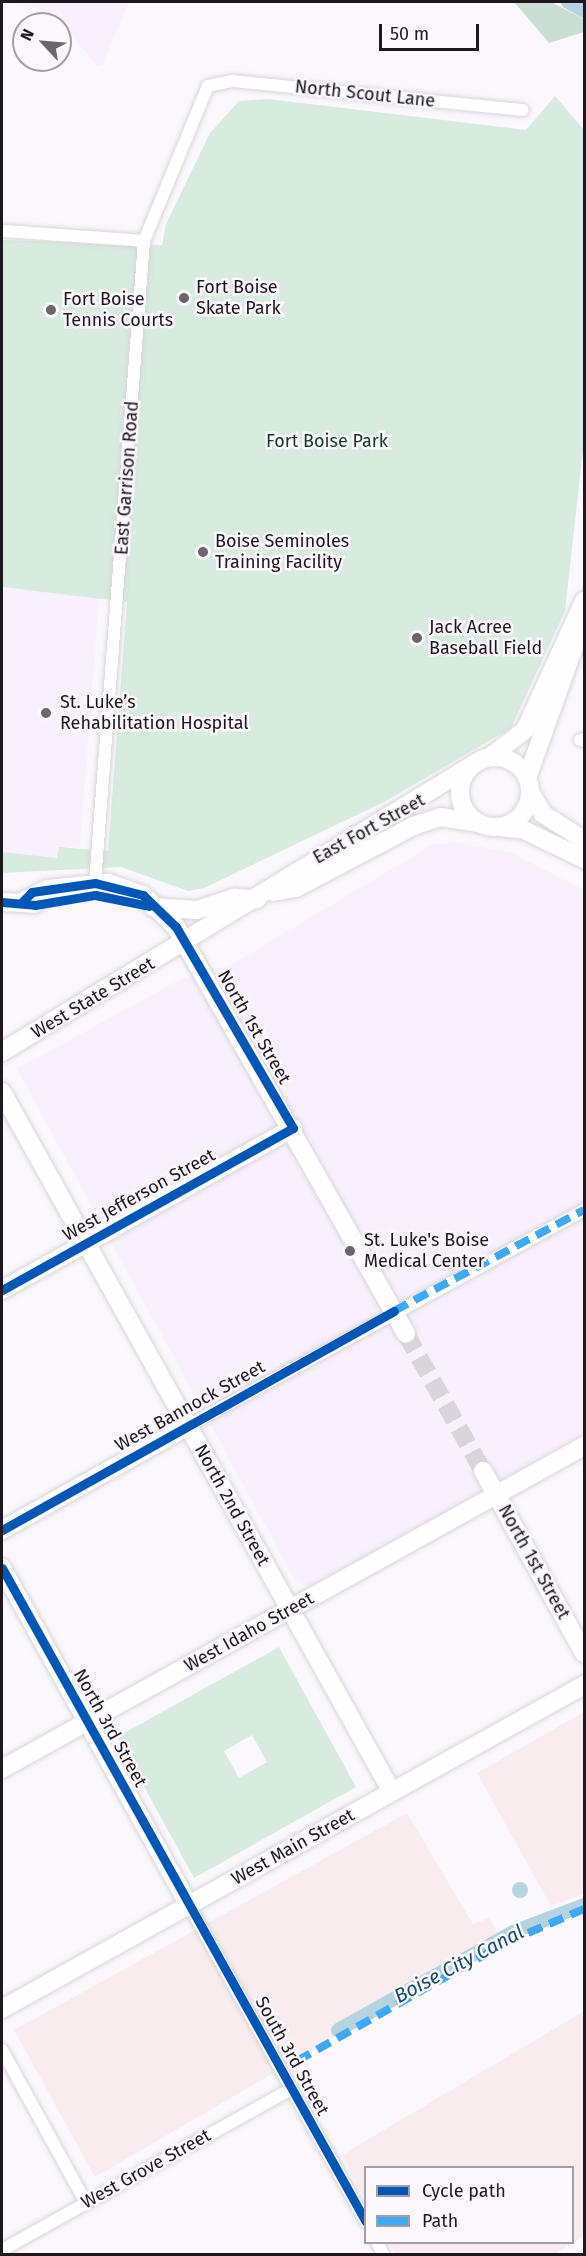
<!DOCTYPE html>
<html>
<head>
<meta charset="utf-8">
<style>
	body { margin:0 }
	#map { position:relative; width:586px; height:2256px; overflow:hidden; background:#faf8fc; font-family:"Fira Sans",sans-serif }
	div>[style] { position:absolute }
	.commercial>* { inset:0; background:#f9ecee }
	.built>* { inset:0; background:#f8f0fd }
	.green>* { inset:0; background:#d7ebdf }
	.forest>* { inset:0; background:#cbded3 }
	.water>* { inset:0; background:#b5d4df }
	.round { border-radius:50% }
	.canal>* { height:14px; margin:-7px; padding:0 7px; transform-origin:7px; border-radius:7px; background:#b5d4df }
	.secondary-tunnel>* { height:18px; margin-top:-9px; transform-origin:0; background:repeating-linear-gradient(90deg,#d9d6db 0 18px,transparent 0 27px) }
	.roads { filter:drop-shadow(0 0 2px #d9d4db) drop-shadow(0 0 2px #d9d4db) }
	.street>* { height:12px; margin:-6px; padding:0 6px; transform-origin:6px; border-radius:6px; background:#fefeff }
	.secondary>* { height:18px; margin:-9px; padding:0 9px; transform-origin:9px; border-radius:9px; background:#fefeff }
	.secondary>.ring { margin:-9px; padding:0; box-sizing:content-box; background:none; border:18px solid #fefeff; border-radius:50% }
	.quiet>* { height:8px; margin-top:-4px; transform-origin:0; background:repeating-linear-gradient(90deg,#3fa9f5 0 15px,transparent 0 23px) }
	.cycleway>* { height:9px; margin:-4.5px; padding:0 4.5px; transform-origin:4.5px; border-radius:4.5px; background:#0057b8 }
	.dots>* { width:16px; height:16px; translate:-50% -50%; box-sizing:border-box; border:3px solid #fbf7fd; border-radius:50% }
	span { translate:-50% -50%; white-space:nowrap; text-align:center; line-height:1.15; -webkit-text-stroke:5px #fbf7fd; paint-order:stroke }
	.street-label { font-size:18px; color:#1e1720 }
	.poi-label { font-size:18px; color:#1e1720 }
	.left { translate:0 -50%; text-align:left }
	.park-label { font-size:18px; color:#103d26 }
	.water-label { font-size:20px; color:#134f60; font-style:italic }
	.frame { position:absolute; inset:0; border:3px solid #1e1720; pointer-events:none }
	.legend { position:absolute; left:364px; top:2166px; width:210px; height:78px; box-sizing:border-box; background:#fbf7fd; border:2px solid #a39da5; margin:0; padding:8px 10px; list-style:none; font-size:18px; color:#1e1720 }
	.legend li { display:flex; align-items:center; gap:12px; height:30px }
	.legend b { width:30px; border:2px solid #a39da5 }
	.north { position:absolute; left:12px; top:12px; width:60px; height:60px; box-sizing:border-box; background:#fbf7fd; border:2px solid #a39da5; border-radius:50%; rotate:296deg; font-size:16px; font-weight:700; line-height:24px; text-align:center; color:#1e1720 }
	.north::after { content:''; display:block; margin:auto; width:21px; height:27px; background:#6b666d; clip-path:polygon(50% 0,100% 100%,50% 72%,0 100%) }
	.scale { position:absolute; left:379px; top:24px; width:100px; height:27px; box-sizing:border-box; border:3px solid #1e1720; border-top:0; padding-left:8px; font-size:18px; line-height:21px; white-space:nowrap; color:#1e1720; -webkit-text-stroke:4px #fbf7fd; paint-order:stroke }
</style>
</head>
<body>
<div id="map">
	<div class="commercial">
		<i style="clip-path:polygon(584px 1712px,584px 1894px,551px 1906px,477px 1773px)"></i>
		<i style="clip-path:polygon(407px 1813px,473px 1924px,489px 1918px,502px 1940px,95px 2177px,14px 2030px)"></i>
		<i style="clip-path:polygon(584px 2011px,584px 2236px,555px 2254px,396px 2254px,389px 2243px,572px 2242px,572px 2168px,366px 2168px,365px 2198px,342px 2155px)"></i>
	</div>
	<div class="built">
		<i style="clip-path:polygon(2px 2px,129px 2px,102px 65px,97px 66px,52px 11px,52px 16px,39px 15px,40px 9px)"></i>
		<i style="clip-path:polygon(2px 587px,99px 598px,80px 847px,59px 847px,58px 858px,2px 852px)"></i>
		<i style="clip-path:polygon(453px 842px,510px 852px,584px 890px,584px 1433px,312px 1589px,296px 1582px,17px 1069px,179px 980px,229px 966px,432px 845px)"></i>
	</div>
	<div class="green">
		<i style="clip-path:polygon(555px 96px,584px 130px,584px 441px,565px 611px,511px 728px,384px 802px,204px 888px,188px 891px,121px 867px,2px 873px,2px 852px,57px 858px,59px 847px,108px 851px,127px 602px,2px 587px,2px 240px,162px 245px,166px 224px,210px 133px,239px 101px,268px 99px,526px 130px)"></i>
		<i style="clip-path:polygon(evenodd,279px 1647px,356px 1787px,194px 1878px,117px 1737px,279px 1647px,252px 1735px,267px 1762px,239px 1778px,224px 1751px,252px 1735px)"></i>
	</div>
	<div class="forest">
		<i style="clip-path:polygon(514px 2px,551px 2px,584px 19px,584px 32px,549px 43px)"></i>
	</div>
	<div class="water">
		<i class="round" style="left:512px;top:1882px;width:16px;height:16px"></i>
	</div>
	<div class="canal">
		<i style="left:568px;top:2px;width:18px;rotate:29deg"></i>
		<i style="left:338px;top:2030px;width:201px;rotate:-29.2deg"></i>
		<i style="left:513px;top:1932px;width:76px;rotate:-20.8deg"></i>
	</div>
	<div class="secondary-tunnel">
		<i style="left:406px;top:1334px;width:157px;rotate:60.7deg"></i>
	</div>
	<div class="roads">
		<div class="street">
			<i style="left:2px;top:231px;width:142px;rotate:4deg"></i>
			<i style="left:580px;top:740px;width:4px"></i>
			<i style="left:95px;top:883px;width:644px;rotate:-85.64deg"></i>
			<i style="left:144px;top:241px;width:168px;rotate:-67.6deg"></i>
			<i style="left:208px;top:86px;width:25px;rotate:-12deg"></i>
			<i style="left:232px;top:81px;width:292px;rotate:5.7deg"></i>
			<i style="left:188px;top:1426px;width:451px;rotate:-28.6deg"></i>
			<i style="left:189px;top:1905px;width:363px;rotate:60.8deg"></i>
			<i style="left:2px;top:2050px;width:175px;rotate:61.2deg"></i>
			<i style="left:377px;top:2242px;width:13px;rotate:63deg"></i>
			<i style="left:2px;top:2250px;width:331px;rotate:-29.1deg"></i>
		</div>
		<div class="secondary">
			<i style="left:490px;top:757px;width:44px;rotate:-37.6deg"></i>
			<i style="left:525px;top:730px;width:142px;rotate:-65.4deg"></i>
			<i class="ring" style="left:460px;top:757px;width:52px;height:52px"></i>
			<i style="left:527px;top:778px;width:164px;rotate:-70.3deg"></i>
			<i style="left:530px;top:792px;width:26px;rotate:59deg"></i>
			<i style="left:543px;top:814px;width:49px;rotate:32.4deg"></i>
			<i style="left:500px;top:827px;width:24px;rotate:7deg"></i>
			<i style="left:524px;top:830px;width:67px;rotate:25.8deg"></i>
			<i style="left:273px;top:892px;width:23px;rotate:-10deg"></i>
			<i style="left:296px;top:888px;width:132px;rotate:-27.9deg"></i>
			<i style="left:413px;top:826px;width:29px;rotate:-18deg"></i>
			<i style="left:441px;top:817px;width:37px;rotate:9deg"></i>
			<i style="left:23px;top:901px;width:28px;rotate:-26deg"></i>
			<i style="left:48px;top:889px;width:60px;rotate:-5.7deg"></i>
			<i style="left:108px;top:883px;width:37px;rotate:19deg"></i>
			<i style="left:143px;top:895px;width:46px;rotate:44.1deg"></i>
			<i style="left:176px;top:927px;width:467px;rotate:60.5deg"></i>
			<i style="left:2px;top:902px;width:33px;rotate:3deg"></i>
			<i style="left:153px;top:907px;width:44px;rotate:3.9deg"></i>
			<i style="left:197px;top:910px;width:40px;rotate:-18deg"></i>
			<i style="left:235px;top:898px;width:22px;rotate:3deg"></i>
			<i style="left:2px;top:1052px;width:549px;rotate:-31.38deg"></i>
			<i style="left:2px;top:1092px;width:801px;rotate:60.88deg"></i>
			<i style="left:2px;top:1290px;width:333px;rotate:-29.1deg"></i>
			<i style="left:483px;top:1471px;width:208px;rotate:61deg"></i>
			<i style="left:2px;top:1530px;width:213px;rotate:-29.2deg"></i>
			<i style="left:2px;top:1568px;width:385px;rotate:61deg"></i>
			<i style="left:2px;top:1769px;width:666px;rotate:-29.03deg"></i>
			<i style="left:2px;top:2009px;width:666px;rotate:-29.1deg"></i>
		</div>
	</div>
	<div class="quiet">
		<i style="left:394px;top:1311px;width:215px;rotate:-28deg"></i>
		<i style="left:297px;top:2061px;width:241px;rotate:-29.5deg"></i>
		<i style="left:507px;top:1942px;width:84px;rotate:-23.2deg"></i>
	</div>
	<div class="cycleway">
		<i style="left:2px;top:902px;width:33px;rotate:5deg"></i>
		<i style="left:35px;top:905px;width:61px;rotate:-9.5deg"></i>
		<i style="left:95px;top:895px;width:55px;rotate:11.5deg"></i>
		<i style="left:2px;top:1290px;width:333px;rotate:-29.1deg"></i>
		<i style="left:293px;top:1128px;width:233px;rotate:-120.2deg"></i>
		<i style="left:176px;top:927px;width:46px;rotate:-135.9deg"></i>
		<i style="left:143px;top:895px;width:49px;rotate:-166deg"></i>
		<i style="left:95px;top:883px;width:64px;rotate:171.9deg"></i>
		<i style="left:32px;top:892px;width:13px;rotate:135deg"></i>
		<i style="left:2px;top:1530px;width:449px;rotate:-29.2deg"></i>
		<i style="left:2px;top:1568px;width:748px;rotate:60.9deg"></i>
	</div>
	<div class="dots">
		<i style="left:184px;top:298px;background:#6b666d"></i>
		<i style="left:51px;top:310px;background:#6b666d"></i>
		<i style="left:203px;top:552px;background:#6b666d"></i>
		<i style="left:417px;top:638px;background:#6b666d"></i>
		<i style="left:46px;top:713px;background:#6b666d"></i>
		<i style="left:350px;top:1251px;background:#6b666d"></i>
	</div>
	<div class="street-label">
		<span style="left:365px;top:94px;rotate:6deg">North Scout Lane</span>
		<span style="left:127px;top:478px;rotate:-86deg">East Garrison Road</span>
		<span style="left:369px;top:829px;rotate:-29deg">East Fort Street</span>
		<span style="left:93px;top:998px;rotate:-31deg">West State Street</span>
		<span style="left:254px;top:1027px;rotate:60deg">North 1st Street</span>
		<span style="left:139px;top:1195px;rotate:-29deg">West Jefferson Street</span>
		<span style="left:190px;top:1406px;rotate:-29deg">West Bannock Street</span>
		<span style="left:232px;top:1505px;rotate:61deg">North 2nd Street</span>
		<span style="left:534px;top:1562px;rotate:61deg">North 1st Street</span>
		<span style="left:249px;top:1632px;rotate:-29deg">West Idaho Street</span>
		<span style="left:110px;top:1728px;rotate:61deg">North 3rd Street</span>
		<span style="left:293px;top:1847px;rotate:-29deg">West Main Street</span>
		<span style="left:292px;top:2056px;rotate:61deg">South 3rd Street</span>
		<span style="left:146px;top:2169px;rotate:-29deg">West Grove Street</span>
	</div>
	<div class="poi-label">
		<span class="left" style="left:196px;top:298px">Fort Boise<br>Skate Park</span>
		<span class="left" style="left:63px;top:310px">Fort Boise<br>Tennis Courts</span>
		<span class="left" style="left:215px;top:552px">Boise Seminoles<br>Training Facility</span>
		<span class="left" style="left:429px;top:638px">Jack Acree<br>Baseball Field</span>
		<span class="left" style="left:60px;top:713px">St. Luke’s<br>Rehabilitation Hospital</span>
		<span class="left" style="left:364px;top:1251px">St. Luke's Boise<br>Medical Center</span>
	</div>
	<div class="park-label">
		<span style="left:327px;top:441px">Fort Boise Park</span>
	</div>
	<div class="water-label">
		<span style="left:459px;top:1964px;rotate:-28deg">Boise City Canal</span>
	</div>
	<div class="frame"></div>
	<ul class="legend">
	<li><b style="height:8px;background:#0057b8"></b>Cycle path</li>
	<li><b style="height:8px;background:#3fa9f5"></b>Path</li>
	</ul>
	<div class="north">N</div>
	<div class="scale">50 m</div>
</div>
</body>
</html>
